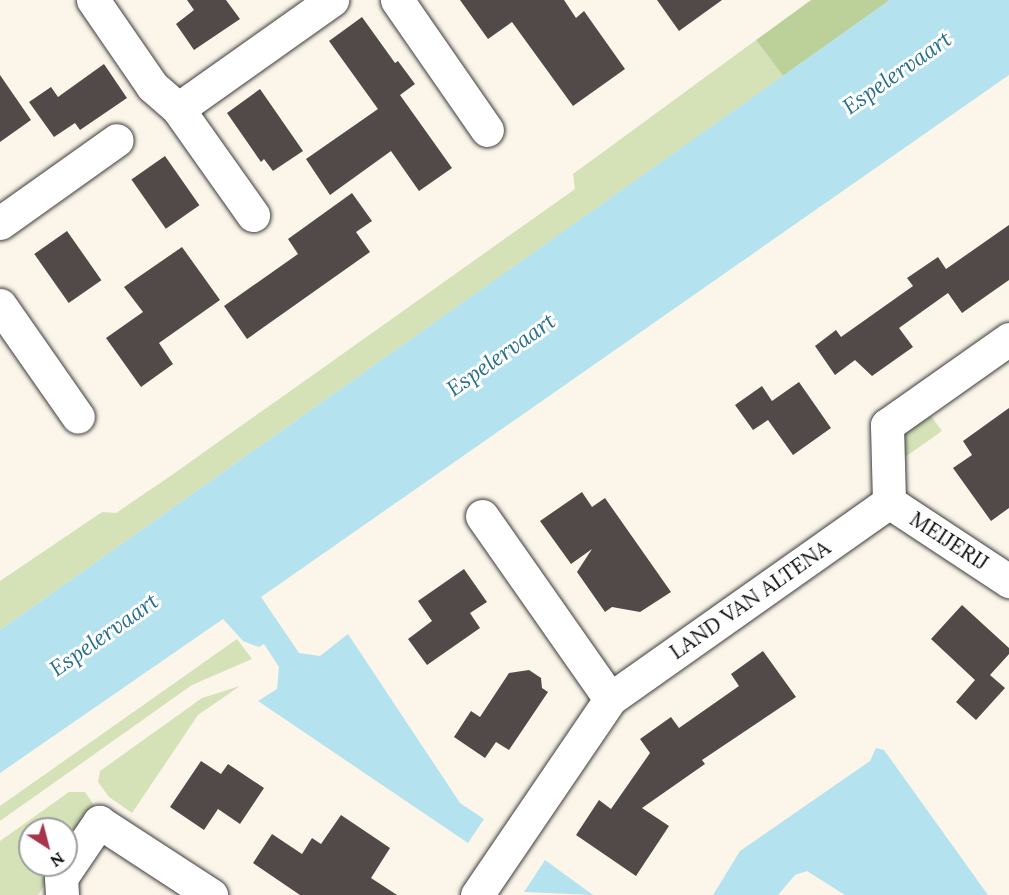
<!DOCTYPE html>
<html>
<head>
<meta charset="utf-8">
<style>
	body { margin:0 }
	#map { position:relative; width:1009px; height:895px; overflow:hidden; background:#fcf6ea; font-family:Lora,serif }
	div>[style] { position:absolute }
	.green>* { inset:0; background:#d5e2b8 }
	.forest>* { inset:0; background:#bbd199 }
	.water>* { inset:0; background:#b4e2ee }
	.building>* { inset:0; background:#514a48; transform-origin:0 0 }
	.roads { filter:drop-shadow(0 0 2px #3d3d3d) drop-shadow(0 0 2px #3d3d3d) }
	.minor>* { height:33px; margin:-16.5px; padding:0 16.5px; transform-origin:16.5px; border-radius:16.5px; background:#fff }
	span { translate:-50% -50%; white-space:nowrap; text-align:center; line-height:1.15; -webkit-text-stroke:6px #fff; paint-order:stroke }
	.street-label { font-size:21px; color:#0a0a0a }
	.water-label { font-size:22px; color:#246f8b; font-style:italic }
	.north { position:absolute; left:18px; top:817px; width:60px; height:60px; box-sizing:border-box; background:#fff; border:2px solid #9d9d9d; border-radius:50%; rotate:144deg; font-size:16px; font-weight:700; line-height:24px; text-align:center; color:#0a0a0a }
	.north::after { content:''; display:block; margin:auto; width:21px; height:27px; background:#a8344c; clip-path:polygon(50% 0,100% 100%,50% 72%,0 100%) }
</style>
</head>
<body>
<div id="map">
	<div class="green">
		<i style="clip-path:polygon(756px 40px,783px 76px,0 630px,0 581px,102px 512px,116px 513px,169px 477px,575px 189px,573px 174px)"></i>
		<i style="clip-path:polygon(928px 412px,942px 431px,898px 462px,900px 437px)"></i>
		<i style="clip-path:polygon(237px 639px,252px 659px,192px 685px,0 821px,0 806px)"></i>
		<i style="clip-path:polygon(240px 686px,198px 715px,132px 813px,109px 797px,98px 782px,100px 771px,202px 698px)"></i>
		<i style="clip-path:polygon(69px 792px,85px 792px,96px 808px,66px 853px,66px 829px,30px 829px,30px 865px,58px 865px,38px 895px,0 895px,0 841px)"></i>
	</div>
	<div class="forest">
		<i style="clip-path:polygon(811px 0,890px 0,783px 76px,756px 40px)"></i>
	</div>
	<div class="water">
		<i style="clip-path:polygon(890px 0,1009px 0,1009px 75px,261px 597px,299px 653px,320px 656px,348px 634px,460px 803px,484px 819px,468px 843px,258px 701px,277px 689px,279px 667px,264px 644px,259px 647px,243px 641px,223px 619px,0 773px,0 630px)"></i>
		<i style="clip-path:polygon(876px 748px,884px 750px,988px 895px,845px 895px,807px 871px,795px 875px,778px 895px,713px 895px,740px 851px,870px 761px)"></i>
		<i style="clip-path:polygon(545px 860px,593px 895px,524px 892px)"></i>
	</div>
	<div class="building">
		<i style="clip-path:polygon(187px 0,226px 0,240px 19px,194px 50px,176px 24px,194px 10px)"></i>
		<i style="clip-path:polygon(460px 0,564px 0,576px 18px,584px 11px,625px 69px,573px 106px,512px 22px,488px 39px)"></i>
		<i style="clip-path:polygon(657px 0,722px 0,679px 31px)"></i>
		<i style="clip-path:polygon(362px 17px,395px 63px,398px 61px,415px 84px,400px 95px,452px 168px,419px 191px,391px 151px,330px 195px,306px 159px,378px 109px,329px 41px)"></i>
		<i style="clip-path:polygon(104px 64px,127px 98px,80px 130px,75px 123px,54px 137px,29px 102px,51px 87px,58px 97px)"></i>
		<i style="clip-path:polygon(0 75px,31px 120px,0 142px)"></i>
		<i style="clip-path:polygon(260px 89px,303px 151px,273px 171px,264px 159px,261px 162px,227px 113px)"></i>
		<i style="left:165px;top:156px;width:60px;height:41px;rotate:55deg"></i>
		<i style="clip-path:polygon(352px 193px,372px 221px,356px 232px,370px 252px,247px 339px,224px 306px,298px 254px,288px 239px)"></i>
		<i style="clip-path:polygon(1009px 225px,1009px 280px,962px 313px,948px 293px,899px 328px,913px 347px,872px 376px,855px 360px,835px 375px,815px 346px,836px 330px,841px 337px,913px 286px,907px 278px,938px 257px,946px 269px)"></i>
		<i style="left:67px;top:231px;width:60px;height:40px;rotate:55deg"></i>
		<i style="clip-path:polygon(182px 247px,220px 300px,159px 343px,173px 364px,141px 387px,106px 338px,143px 312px,124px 287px)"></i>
		<i style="clip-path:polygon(799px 382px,831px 428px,793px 455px,768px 420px,753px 430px,735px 405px,762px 386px,772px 401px)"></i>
		<i style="clip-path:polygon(1009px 408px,1009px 508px,991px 521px,953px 468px,972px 455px,963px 441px)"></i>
		<i style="clip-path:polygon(582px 492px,592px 507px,605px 498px,671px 592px,640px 612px,612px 607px,605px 612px,577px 572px,592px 549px,571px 564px,540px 521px)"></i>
		<i style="clip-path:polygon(464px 569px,487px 602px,470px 613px,480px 628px,427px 665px,408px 639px,432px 621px,418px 601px)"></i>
		<i style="clip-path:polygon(962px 605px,1009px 648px,1009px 654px,990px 675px,1005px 688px,976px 720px,956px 702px,975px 680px,931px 639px)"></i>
		<i style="clip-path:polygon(763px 651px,796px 697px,702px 760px,705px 764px,642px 808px,669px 826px,636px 876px,576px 835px,599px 800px,611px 809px,650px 753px,640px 739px,671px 717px,679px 728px,739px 686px,731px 674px)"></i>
		<i style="clip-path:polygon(529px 670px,541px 678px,542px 688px,548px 692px,509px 750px,496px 742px,485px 758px,454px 737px,471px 711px,480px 717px,509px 673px)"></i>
		<i style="clip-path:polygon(201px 761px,221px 774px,228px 764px,264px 788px,240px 824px,218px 809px,204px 830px,170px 807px)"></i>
		<i style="clip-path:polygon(341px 815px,390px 848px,371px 878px,397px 895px,300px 895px,253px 863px,272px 834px,302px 854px,312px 838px,321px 844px)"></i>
	</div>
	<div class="roads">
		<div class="minor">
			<i style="left:93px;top:0;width:104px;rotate:55.5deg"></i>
			<i style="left:152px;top:86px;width:35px;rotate:41deg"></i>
			<i style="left:178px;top:109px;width:130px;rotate:54.7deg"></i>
			<i style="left:397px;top:0;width:158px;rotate:55.3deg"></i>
			<i style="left:178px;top:109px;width:189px;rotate:-35.3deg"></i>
			<i style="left:0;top:223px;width:143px;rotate:-35.4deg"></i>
			<i style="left:0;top:305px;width:136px;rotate:55.1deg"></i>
			<i style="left:889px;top:502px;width:77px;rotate:-91.5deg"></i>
			<i style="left:887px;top:425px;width:149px;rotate:-35.2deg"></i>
			<i style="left:889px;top:502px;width:144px;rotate:33.4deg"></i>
			<i style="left:482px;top:516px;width:223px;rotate:55deg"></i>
			<i style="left:62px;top:895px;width:17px;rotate:-93deg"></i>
			<i style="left:61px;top:878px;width:68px;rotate:-55.8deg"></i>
			<i style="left:99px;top:822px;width:134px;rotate:33.1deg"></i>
			<i style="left:477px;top:895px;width:237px;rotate:-55.8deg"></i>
			<i style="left:610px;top:699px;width:342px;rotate:-35.2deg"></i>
		</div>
	</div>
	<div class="street-label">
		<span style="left:949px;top:541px;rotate:33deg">MEIJERIJ</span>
		<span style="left:750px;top:600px;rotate:-35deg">LAND VAN ALTENA</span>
	</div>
	<div class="water-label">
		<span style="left:897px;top:73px;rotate:-35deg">Espelervaart</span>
		<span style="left:501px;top:355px;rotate:-35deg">Espelervaart</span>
		<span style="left:104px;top:635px;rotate:-35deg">Espelervaart</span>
	</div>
	<div class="north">N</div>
</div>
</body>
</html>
